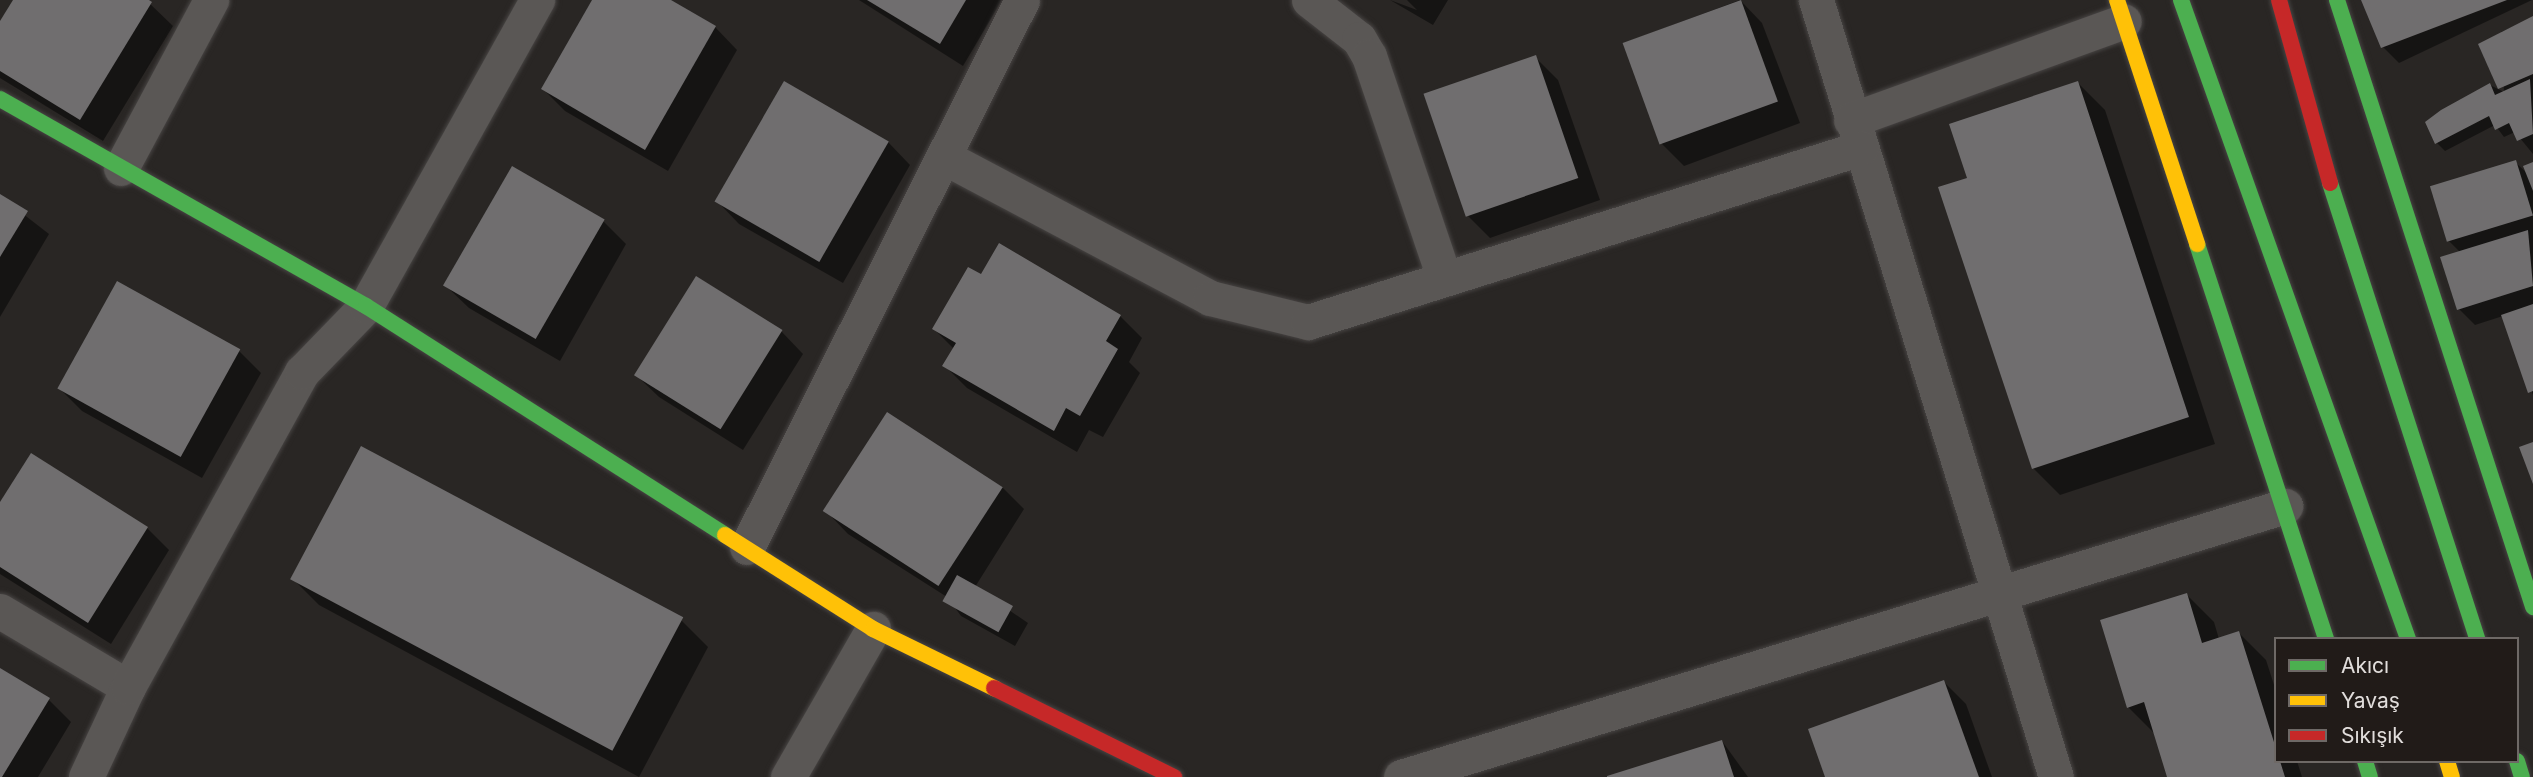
<!DOCTYPE html>
<html>
<head>
<meta charset="utf-8">
<style>
	body { margin:0 }
	#map { position:relative; width:2533px; height:777px; overflow:hidden; background:#292624; font-family:Inter,sans-serif }
	div>[style] { position:absolute }
	.shadow>* { inset:0; background:#0007 }
	.building>* { inset:0; background:#706e6f; transform-origin:0 0 }
	.roads { filter:drop-shadow(0 0 2px #474443) drop-shadow(0 0 2px #474443) }
	.street>* { height:35px; margin:-17.5px; padding:0 17.5px; transform-origin:17.5px; border-radius:17.5px; background:#5a5755 }
	.fast>* { height:16px; margin:-8px; padding:0 8px; transform-origin:8px; border-radius:8px; background:#4caf50 }
	.slow>* { height:16px; margin:-8px; padding:0 8px; transform-origin:8px; border-radius:8px; background:#ffc107 }
	.jam>* { height:16px; margin:-8px; padding:0 8px; transform-origin:8px; border-radius:8px; background:#c62828 }
	span { translate:-50% -50%; white-space:nowrap; text-align:center; line-height:1.15; -webkit-text-stroke:7px #211b18; paint-order:stroke }
	.legend { position:absolute; left:2274px; top:637px; width:245px; height:126px; box-sizing:border-box; background:#211b18; border:2px solid #6e6966; margin:0; padding:9px 12px; list-style:none; font-size:21px; color:#e2dedc }
	.legend li { display:flex; align-items:center; gap:14px; height:35px }
	.legend b { width:35px; border:2px solid #6e6966 }
</style>
</head>
<body>
<div id="map">
	<div class="shadow">
		<i style="clip-path:polygon(15px 0,146px 0,173px 26px,103px 141px,0 78px,0 25px)"></i>
		<i style="clip-path:polygon(594px 0,667px 0,715px 27px,737px 50px,668px 171px,565px 111px,543px 89px)"></i>
		<i style="clip-path:polygon(859px 0,1002px 0,963px 66px)"></i>
		<i style="clip-path:polygon(1390px 0,1417px 10px,1407px 0,1448px 0,1433px 25px)"></i>
		<i style="clip-path:polygon(1740px 0,1762px 23px,1800px 123px,1684px 166px,1661px 143px,1624px 43px)"></i>
		<i style="clip-path:polygon(2363px 0,2532px 0,2399px 63px,2383px 47px)"></i>
		<i style="clip-path:polygon(2533px 18px,2533px 154px,2515px 132px,2504px 137px,2495px 125px,2445px 151px,2437px 143px,2490px 85px,2504px 92px,2501px 32px)"></i>
		<i style="clip-path:polygon(1535px 57px,1558px 80px,1600px 200px,1490px 238px,1468px 216px)"></i>
		<i style="clip-path:polygon(2078px 83px,2105px 110px,2215px 444px,2060px 495px,2033px 468px,1969px 179px)"></i>
		<i style="clip-path:polygon(888px 142px,910px 165px,843px 283px,739px 224px,717px 201px)"></i>
		<i style="clip-path:polygon(2515px 162px,2529px 175px,2533px 164px,2533px 395px,2503px 316px,2475px 325px,2459px 309px,2461px 253px,2449px 241px)"></i>
		<i style="clip-path:polygon(513px 169px,603px 221px,626px 244px,560px 361px,469px 308px,446px 286px)"></i>
		<i style="clip-path:polygon(0 196px,49px 234px,0 317px)"></i>
		<i style="clip-path:polygon(982px 276px,1120px 316px,1142px 338px,1129px 362px,1140px 373px,1103px 437px,1089px 430px,1077px 452px,967px 388px,944px 365px,954px 349px,934px 329px)"></i>
		<i style="clip-path:polygon(781px 331px,803px 354px,743px 450px,659px 397px,636px 375px)"></i>
		<i style="clip-path:polygon(239px 351px,261px 373px,202px 478px,82px 411px,60px 389px)"></i>
		<i style="clip-path:polygon(1002px 487px,1024px 509px,975px 587px,1028px 623px,1015px 646px,961px 616px,947px 597px,848px 534px,826px 511px)"></i>
		<i style="clip-path:polygon(0 506px,147px 528px,169px 550px,111px 644px,0 574px)"></i>
		<i style="clip-path:polygon(292px 578px,681px 620px,708px 647px,639px 777px,319px 605px)"></i>
		<i style="clip-path:polygon(2187px 595px,2214px 622px,2219px 639px,2239px 633px,2266px 660px,2276px 691px,2276px 761px,2297px 761px,2302px 777px,2169px 777px,2156px 735px,2128px 707px)"></i>
		<i style="clip-path:polygon(0 670px,49px 700px,71px 722px,38px 777px,0 777px)"></i>
		<i style="clip-path:polygon(1944px 682px,1966px 704px,1992px 777px,1827px 777px)"></i>
		<i style="clip-path:polygon(1722px 741px,1748px 777px,1611px 777px)"></i>
	</div>
	<div class="building">
		<i style="clip-path:polygon(13px 0,149px 0,152px 2px,80px 120px,0 71px,0 21px)"></i>
		<i style="clip-path:polygon(592px 0,671px 0,716px 26px,645px 150px,541px 89px)"></i>
		<i style="clip-path:polygon(867px 0,966px 0,940px 44px)"></i>
		<i style="left:1741px;top:0;width:108px;height:126px;rotate:70deg"></i>
		<i style="clip-path:polygon(2361px 0,2507px 0,2381px 48px)"></i>
		<i style="clip-path:polygon(2533px 16px,2533px 74px,2498px 89px,2478px 44px)"></i>
		<i style="left:1536px;top:55px;width:130px;height:119px;rotate:71deg"></i>
		<i style="clip-path:polygon(2530px 79px,2533px 134px,2517px 141px,2509px 123px,2495px 130px,2489px 116px,2435px 144px,2425px 122px,2441px 110px,2490px 83px,2495px 95px)"></i>
		<i style="left:784px;top:81px;width:121px;height:139px;rotate:30deg"></i>
		<i style="clip-path:polygon(2078px 81px,2189px 417px,2032px 469px,1938px 187px,1967px 178px,1949px 124px)"></i>
		<i style="left:2516px;top:160px;width:58px;height:90px;rotate:73deg"></i>
		<i style="clip-path:polygon(2533px 162px,2533px 191px,2523px 166px)"></i>
		<i style="left:512px;top:166px;width:107px;height:138px;rotate:30deg"></i>
		<i style="clip-path:polygon(0 194px,28px 211px,0 257px)"></i>
		<i style="clip-path:polygon(2528px 230px,2533px 286px,2457px 310px,2440px 257px)"></i>
		<i style="clip-path:polygon(999px 243px,1121px 315px,1106px 341px,1118px 349px,1080px 416px,1066px 408px,1054px 431px,942px 366px,956px 343px,932px 329px,968px 267px,981px 274px)"></i>
		<i style="left:696px;top:276px;width:102px;height:117px;rotate:32deg"></i>
		<i style="left:117px;top:281px;width:141px;height:123px;rotate:29deg"></i>
		<i style="clip-path:polygon(2533px 304px,2533px 391px,2528px 393px,2501px 315px)"></i>
		<i style="left:887px;top:412px;width:138px;height:118px;rotate:33deg"></i>
		<i style="clip-path:polygon(2533px 442px,2533px 484px,2519px 447px)"></i>
		<i style="left:361px;top:446px;width:365px;height:151px;rotate:28deg"></i>
		<i style="clip-path:polygon(31px 453px,148px 527px,88px 623px,0 567px,0 502px)"></i>
		<i style="left:957px;top:575px;width:64px;height:30px;rotate:29deg"></i>
		<i style="clip-path:polygon(2187px 593px,2202px 643px,2239px 631px,2285px 777px,2167px 777px,2144px 702px,2127px 708px,2100px 620px)"></i>
		<i style="clip-path:polygon(0 668px,50px 698px,2px 777px,0 777px)"></i>
		<i style="clip-path:polygon(1944px 680px,1979px 777px,1825px 777px,1808px 729px)"></i>
		<i style="clip-path:polygon(1722px 740px,1734px 777px,1607px 777px,1607px 776px)"></i>
	</div>
	<div class="roads">
		<div class="street">
			<i style="left:1309px;top:0;width:63px;rotate:38deg"></i>
			<i style="left:1359px;top:39px;width:20px;rotate:60deg"></i>
			<i style="left:1369px;top:56px;width:234px;rotate:71.3deg"></i>
			<i style="left:1816px;top:0;width:813px;rotate:72.84deg"></i>
			<i style="left:1851px;top:120px;width:290px;rotate:-19.9deg"></i>
			<i style="left:944px;top:157px;width:301px;rotate:27.9deg"></i>
			<i style="left:1210px;top:298px;width:101px;rotate:13.8deg"></i>
			<i style="left:1308px;top:322px;width:580px;rotate:-17.47deg"></i>
			<i style="left:121px;top:168px;width:191px;rotate:-61.8deg"></i>
			<i style="left:747px;top:547px;width:612px;rotate:-63.31deg"></i>
			<i style="left:0;top:611px;width:149px;rotate:30.7deg"></i>
			<i style="left:86px;top:777px;width:99px;rotate:-65deg"></i>
			<i style="left:128px;top:687px;width:360px;rotate:-61.1deg"></i>
			<i style="left:302px;top:372px;width:92px;rotate:-45.9deg"></i>
			<i style="left:366px;top:306px;width:351px;rotate:-60.8deg"></i>
			<i style="left:788px;top:777px;width:171px;rotate:-60.1deg"></i>
			<i style="left:1401px;top:777px;width:925px;rotate:-17.04deg"></i>
		</div>
		<div class="fast">
			<i style="left:2181px;top:0;width:678px;rotate:70.44deg"></i>
			<i style="left:2337px;top:0;width:638px;rotate:72.1deg"></i>
			<i style="left:0;top:99px;width:420px;rotate:29.5deg"></i>
			<i style="left:366px;top:306px;width:426px;rotate:32.5deg"></i>
			<i style="left:2330px;top:183px;width:479px;rotate:72.1deg"></i>
			<i style="left:2197px;top:244px;width:416px;rotate:71.9deg"></i>
			<i style="left:2365px;top:761px;width:17px;rotate:73deg"></i>
			<i style="left:2517px;top:761px;width:17px;rotate:73deg"></i>
		</div>
		<div class="slow">
			<i style="left:2117px;top:0;width:257px;rotate:71.8deg"></i>
			<i style="left:725px;top:535px;width:175px;rotate:32.4deg"></i>
			<i style="left:873px;top:629px;width:135px;rotate:26deg"></i>
			<i style="left:2447px;top:761px;width:17px;rotate:73deg"></i>
		</div>
		<div class="jam">
			<i style="left:2279px;top:0;width:190px;rotate:74.4deg"></i>
			<i style="left:994px;top:688px;width:201px;rotate:26.3deg"></i>
		</div>
	</div>
	<ul class="legend">
	<li><b style="height:9px;background:#4caf50"></b>Akıcı</li>
	<li><b style="height:9px;background:#ffc107"></b>Yavaş</li>
	<li><b style="height:9px;background:#c62828"></b>Sıkışık</li>
	</ul>
</div>
</body>
</html>
